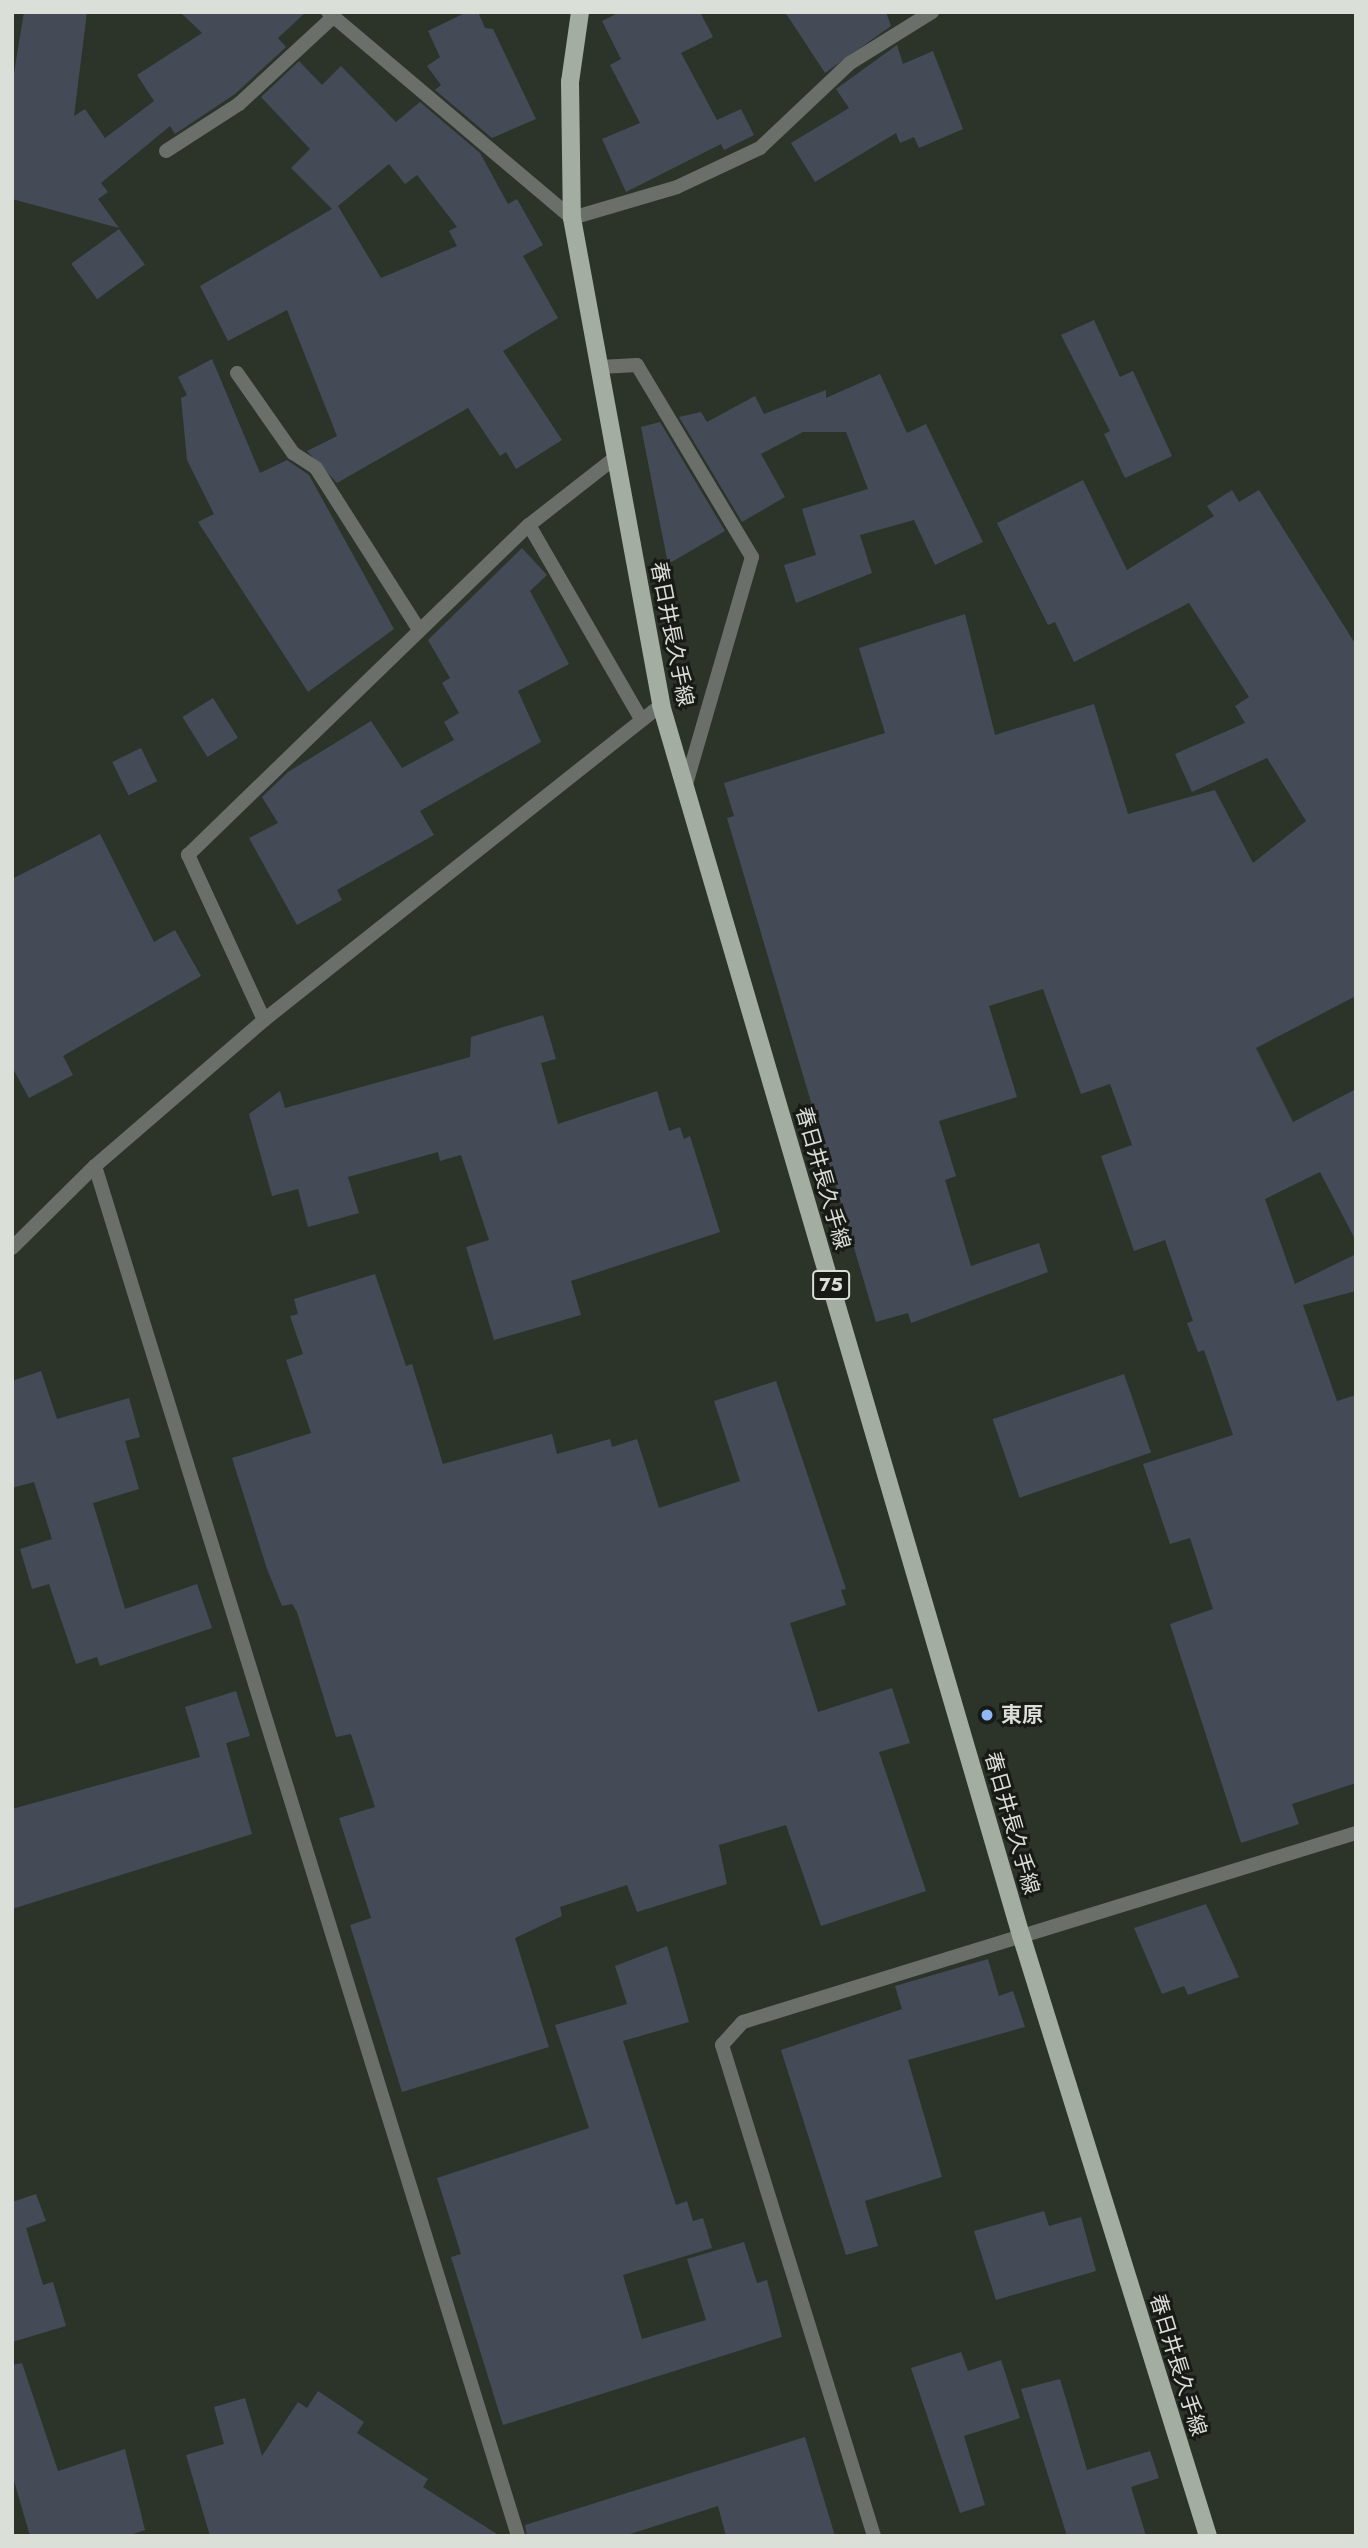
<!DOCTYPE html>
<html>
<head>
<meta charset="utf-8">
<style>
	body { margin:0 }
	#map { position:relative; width:1368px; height:2548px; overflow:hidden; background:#2c3429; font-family:Jost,"Noto Sans JP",sans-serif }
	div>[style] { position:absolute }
	.building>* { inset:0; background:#444a56; transform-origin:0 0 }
	.street>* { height:14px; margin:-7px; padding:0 7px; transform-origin:7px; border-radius:7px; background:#6b6f6a }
	.primary>* { height:18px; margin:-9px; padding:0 9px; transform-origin:9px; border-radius:9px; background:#a4ada1 }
	.dots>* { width:19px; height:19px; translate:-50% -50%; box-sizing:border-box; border:4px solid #171a15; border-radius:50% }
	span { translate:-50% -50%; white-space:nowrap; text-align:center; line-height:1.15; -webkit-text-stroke:6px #171a15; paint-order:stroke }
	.shield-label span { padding:2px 5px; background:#171a15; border:2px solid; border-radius:5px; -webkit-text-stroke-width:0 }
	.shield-label { font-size:19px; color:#dadfd8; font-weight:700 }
	.street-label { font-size:21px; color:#dadfd8 }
	.poi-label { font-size:21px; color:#dadfd8; font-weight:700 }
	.left { translate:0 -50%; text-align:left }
	.frame { position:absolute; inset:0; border:14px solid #dadfd8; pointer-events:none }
</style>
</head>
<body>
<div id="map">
	<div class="building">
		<i style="clip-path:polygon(24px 12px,87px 12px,74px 116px,85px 109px,105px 138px,154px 101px,137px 75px,202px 33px,180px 12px,306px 12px,278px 38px,286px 47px,235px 94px,175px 134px,170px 126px,101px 183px,108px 192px,98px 199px,119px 228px,12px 199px,12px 85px)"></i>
		<i style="clip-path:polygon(467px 12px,478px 12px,485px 28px,493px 29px,536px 119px,492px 138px,435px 90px,441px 85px,427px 66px,440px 57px,428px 31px)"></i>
		<i style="clip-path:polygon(620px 12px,700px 12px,713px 37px,681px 53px,717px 120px,741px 109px,754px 135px,724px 150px,721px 144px,626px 192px,602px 139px,640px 123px,610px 65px,621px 59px,602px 21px)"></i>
		<i style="clip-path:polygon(785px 12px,886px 12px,891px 26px,825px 73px)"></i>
		<i style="clip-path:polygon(897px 45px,903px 64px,933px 51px,963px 129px,919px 148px,914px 137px,900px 143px,896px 133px,815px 182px,791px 143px,849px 108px,836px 89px)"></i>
		<i style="clip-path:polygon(evenodd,299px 61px,322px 85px,341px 66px,396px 122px,420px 102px,480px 153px,508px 204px,517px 199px,543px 245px,523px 256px,558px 318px,503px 351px,562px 440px,516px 469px,506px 452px,500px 456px,468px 408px,337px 483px,307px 451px,337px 436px,287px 310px,228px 341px,200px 286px,332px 209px,291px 168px,310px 149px,261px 97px,299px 61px,389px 164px,405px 184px,417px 175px,457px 227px,449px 231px,457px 246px,381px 278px,338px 206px,389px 164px)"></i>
		<i style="left:119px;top:229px;width:44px;height:59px;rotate:54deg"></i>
		<i style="clip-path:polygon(1094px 320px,1120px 377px,1133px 371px,1172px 456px,1125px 478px,1104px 434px,1110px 431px,1061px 335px)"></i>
		<i style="clip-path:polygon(212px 359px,260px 473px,287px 460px,309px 475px,394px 629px,308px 692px,198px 522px,214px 514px,187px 460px,181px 398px,187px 395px,178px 377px)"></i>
		<i style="clip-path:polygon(880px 374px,907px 433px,926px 424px,983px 542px,935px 565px,914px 520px,860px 535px,872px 573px,796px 603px,784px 565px,816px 555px,802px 509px,868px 489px,846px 432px,803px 432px,761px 454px,785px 497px,742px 522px,679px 417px,701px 412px,707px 422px,755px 396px,764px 414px,826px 390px,826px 398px)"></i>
		<i style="clip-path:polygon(660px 422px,725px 531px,668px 564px,641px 427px)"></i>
		<i style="clip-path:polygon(1083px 480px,1127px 570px,1214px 516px,1207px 506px,1232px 490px,1239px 502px,1259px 490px,1356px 645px,1356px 996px,1256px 1048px,1293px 1122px,1356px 1089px,1356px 1241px,1320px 1172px,1265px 1199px,1295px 1284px,1356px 1254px,1356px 1291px,1303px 1305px,1337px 1401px,1356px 1395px,1356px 1783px,1292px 1804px,1299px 1824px,1241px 1843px,1170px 1624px,1213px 1609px,1190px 1538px,1170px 1544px,1143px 1464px,1233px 1435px,1204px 1350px,1198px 1352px,1187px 1323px,1193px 1321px,1165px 1240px,1134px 1251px,1101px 1156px,1132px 1145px,1110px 1084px,1081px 1094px,1043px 989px,989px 1006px,1017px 1097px,939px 1121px,956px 1176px,945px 1180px,971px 1266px,1039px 1243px,1048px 1272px,911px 1323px,908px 1313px,876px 1322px,727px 818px,734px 816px,724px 783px,885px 733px,859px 648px,965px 614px,995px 735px,1094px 704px,1128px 814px,1215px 790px,1253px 863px,1306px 821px,1267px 758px,1192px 792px,1175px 754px,1245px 723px,1235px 706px,1249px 697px,1189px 603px,1074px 662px,1055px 622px,1048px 625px,997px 523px)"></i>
		<i style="clip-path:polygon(522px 548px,547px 575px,530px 591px,569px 664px,518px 691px,541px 742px,420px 811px,434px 835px,337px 890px,342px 900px,297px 925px,249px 838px,278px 823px,262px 797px,288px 772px,371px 721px,402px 768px,454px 740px,444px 722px,459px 713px,442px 683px,450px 678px,428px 640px)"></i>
		<i style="left:213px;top:698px;width:47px;height:36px;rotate:58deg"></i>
		<i style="left:141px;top:748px;width:37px;height:32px;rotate:64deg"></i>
		<i style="clip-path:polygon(100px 834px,154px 942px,175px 930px,201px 976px,63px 1056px,73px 1075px,29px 1098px,12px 1067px,12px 879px)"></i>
		<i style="clip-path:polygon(543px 1015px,556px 1059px,541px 1063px,558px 1124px,657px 1091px,669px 1131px,680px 1127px,684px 1139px,690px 1136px,720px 1232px,571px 1281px,581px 1315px,494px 1340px,466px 1247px,489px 1240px,461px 1155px,440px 1161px,438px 1152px,348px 1177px,359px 1213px,308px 1227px,298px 1189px,272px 1196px,249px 1114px,280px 1091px,285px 1108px,470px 1057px,471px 1037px)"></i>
		<i style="clip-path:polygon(375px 1274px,406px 1366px,412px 1364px,443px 1464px,552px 1434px,557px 1454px,610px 1439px,612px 1447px,637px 1439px,659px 1508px,740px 1481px,714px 1401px,776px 1381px,846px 1589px,841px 1590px,846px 1605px,790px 1623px,818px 1712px,892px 1688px,910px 1743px,879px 1752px,926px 1891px,821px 1926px,786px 1825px,719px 1845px,727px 1884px,637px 1912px,627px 1885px,560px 1907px,562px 1916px,515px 1938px,549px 2047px,402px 2092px,350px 1925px,371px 1918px,339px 1818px,375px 1807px,351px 1734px,336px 1737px,297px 1612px,292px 1604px,282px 1606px,267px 1569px,232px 1458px,311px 1433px,286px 1360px,303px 1354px,290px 1316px,298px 1314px,294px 1299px)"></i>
		<i style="clip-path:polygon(41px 1371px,57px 1419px,129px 1398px,140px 1437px,125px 1441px,139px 1489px,93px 1503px,125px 1609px,197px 1584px,212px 1628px,100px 1666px,97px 1657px,76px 1664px,49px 1584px,32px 1589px,20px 1549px,52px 1539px,34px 1482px,12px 1488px,12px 1381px)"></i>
		<i style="left:1124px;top:1374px;width:83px;height:139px;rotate:71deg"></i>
		<i style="clip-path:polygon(236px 1691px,250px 1736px,226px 1743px,252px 1834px,12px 1909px,12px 1809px,200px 1757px,185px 1707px)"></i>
		<i style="clip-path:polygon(1206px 1904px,1239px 1977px,1188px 1995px,1184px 1986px,1162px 1994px,1134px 1928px)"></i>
		<i style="clip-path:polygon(667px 1946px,689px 2022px,623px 2041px,676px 2205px,687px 2201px,693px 2221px,703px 2218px,712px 2248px,623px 2275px,642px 2339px,706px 2320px,687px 2259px,744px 2242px,757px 2283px,767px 2280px,782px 2337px,503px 2425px,451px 2257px,461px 2254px,437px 2178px,589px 2128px,555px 2025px,627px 2004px,615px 1966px)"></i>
		<i style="clip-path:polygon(988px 1959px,999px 1996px,1013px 1991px,1025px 2027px,908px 2060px,942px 2177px,865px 2201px,878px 2246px,846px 2255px,781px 2050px,902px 2009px,895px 1986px)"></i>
		<i style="clip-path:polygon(36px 2194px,46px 2221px,26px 2228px,43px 2285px,53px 2282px,66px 2326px,12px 2342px,12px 2202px)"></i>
		<i style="clip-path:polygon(1044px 2211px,1049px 2226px,1081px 2217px,1096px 2271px,996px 2300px,974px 2231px)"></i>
		<i style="clip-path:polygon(961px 2352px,968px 2371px,1001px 2360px,1020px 2418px,964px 2436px,985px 2505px,960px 2513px,911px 2368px)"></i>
		<i style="clip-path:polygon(22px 2363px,58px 2471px,125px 2449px,145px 2530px,127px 2536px,30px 2536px,12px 2474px,12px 2365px)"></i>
		<i style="clip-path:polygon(1060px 2379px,1087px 2470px,1150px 2451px,1159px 2478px,1131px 2487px,1146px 2536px,1067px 2536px,1021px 2389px)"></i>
		<i style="clip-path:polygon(318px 2391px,364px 2422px,357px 2433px,428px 2479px,423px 2487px,500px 2536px,210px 2536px,186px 2455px,224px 2444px,214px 2407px,245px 2398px,262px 2456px,298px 2402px,307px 2408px)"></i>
		<i style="clip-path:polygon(805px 2437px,835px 2536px,726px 2536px,718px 2506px,624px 2536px,527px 2536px,525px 2525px)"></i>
	</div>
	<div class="street">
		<i style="left:328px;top:12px;width:319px;rotate:40.2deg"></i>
		<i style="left:572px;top:218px;width:109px;rotate:-16.4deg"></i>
		<i style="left:677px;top:187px;width:92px;rotate:-25.2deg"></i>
		<i style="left:760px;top:148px;width:124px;rotate:-43.4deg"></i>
		<i style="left:850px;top:63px;width:97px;rotate:-31.9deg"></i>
		<i style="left:166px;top:151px;width:87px;rotate:-32.8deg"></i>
		<i style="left:239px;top:104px;width:128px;rotate:-42.8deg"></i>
		<i style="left:600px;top:367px;width:37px;rotate:-3deg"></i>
		<i style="left:637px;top:365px;width:224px;rotate:59.1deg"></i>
		<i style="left:752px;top:557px;width:241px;rotate:106.2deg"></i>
		<i style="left:237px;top:373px;width:98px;rotate:55deg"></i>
		<i style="left:293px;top:453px;width:27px;rotate:33deg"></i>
		<i style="left:316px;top:468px;width:190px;rotate:57.5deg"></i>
		<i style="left:529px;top:525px;width:110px;rotate:-38deg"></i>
		<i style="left:264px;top:1020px;width:182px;rotate:-114.7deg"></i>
		<i style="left:188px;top:855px;width:475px;rotate:-44.1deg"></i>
		<i style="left:529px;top:525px;width:222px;rotate:60deg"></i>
		<i style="left:95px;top:1166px;width:1434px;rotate:72.84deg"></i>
		<i style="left:12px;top:1248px;width:117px;rotate:-44.7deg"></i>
		<i style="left:95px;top:1166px;width:223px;rotate:-40.8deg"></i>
		<i style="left:264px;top:1020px;width:507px;rotate:-38.43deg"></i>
		<i style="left:874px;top:2536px;width:514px;rotate:-107.2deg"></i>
		<i style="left:722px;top:2045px;width:31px;rotate:-48deg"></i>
		<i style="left:743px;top:2022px;width:641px;rotate:-17.14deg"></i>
	</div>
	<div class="primary">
		<i style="left:580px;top:12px;width:71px;rotate:98.1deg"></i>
		<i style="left:570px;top:82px;width:136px;rotate:89.2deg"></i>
		<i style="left:572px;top:218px;width:495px;rotate:79.6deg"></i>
		<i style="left:661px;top:705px;width:1282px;rotate:73.69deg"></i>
		<i style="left:1021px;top:1935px;width:629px;rotate:72.72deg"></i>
	</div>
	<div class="dots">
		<i style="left:987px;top:1715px;background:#91b8fd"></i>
	</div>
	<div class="shield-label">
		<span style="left:831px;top:1285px">75</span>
	</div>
	<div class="street-label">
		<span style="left:672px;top:634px;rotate:79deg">春日井長久手線</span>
		<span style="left:823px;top:1178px;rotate:74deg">春日井長久手線</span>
		<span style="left:1012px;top:1823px;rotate:74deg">春日井長久手線</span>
		<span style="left:1178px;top:2365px;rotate:73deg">春日井長久手線</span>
	</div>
	<div class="poi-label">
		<span class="left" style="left:1001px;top:1715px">東原</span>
	</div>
	<div class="frame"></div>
</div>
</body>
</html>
